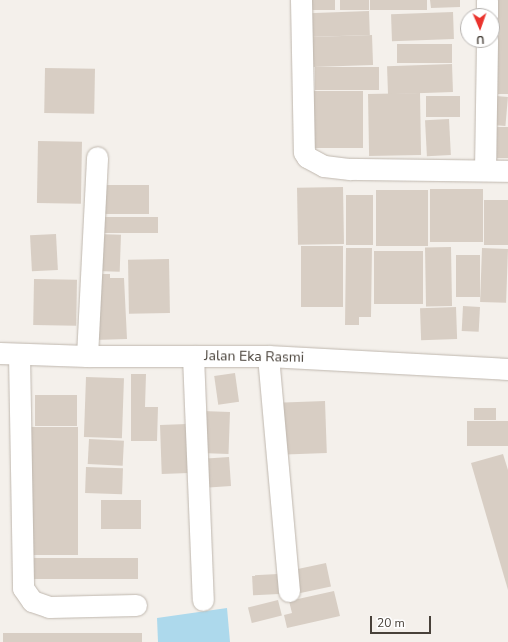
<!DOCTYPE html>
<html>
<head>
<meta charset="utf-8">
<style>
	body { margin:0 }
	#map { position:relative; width:508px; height:642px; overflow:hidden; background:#f4f0eb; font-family:"Nunito Sans",sans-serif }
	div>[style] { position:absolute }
	.water>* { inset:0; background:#add9ec }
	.building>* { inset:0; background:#d8cec4; transform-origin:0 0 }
	.roads { filter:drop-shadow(0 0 1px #bfb7ae) drop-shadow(0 0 1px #bfb7ae) }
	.minor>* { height:21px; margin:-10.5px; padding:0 10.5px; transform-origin:10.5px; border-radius:10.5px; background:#fff }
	span { translate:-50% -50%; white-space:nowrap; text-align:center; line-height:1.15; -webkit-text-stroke:3px #fff; paint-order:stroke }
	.street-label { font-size:14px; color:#484139 }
	.north { position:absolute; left:460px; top:8px; width:40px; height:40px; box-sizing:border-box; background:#fff; border:1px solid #b6b3b0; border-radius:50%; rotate:178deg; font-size:11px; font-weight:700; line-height:16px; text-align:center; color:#484139 }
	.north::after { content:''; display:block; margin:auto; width:14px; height:18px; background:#ea332d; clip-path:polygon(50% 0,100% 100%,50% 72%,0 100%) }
	.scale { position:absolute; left:370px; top:616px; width:61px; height:18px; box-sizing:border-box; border:2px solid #484139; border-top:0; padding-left:5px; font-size:12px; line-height:14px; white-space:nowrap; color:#484139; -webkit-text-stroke:3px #fff; paint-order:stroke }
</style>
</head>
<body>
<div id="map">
	<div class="water">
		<i style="clip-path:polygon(227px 608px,230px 642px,158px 642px,157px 618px)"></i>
	</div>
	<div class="building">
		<i style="left:304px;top:0;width:31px;height:10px"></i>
		<i style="left:340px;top:0;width:29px;height:10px"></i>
		<i style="left:370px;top:0;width:57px;height:10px"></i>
		<i style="clip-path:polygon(430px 0,460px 0,460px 7px,431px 8px)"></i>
		<i style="left:498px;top:0;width:10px;height:94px"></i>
		<i style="left:369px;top:11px;width:24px;height:61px;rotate:88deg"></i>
		<i style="left:453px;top:12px;width:27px;height:62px;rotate:88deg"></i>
		<i style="left:372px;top:35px;width:30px;height:68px;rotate:88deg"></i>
		<i style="left:452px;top:44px;width:19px;height:55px;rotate:90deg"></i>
		<i style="left:452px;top:64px;width:28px;height:65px;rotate:88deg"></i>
		<i style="left:379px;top:67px;width:23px;height:64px;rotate:90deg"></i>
		<i style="left:45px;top:68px;width:50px;height:45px;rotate:1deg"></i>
		<i style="left:307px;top:91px;width:56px;height:57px"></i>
		<i style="left:420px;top:93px;width:62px;height:52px;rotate:89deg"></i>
		<i style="left:460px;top:96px;width:21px;height:34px;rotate:90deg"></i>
		<i style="left:496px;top:96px;width:12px;height:29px;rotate:5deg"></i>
		<i style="left:449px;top:119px;width:36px;height:24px;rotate:87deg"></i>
		<i style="left:497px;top:127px;width:11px;height:31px"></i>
		<i style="left:38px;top:141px;width:44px;height:62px;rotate:1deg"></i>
		<i style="left:98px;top:185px;width:51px;height:29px"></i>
		<i style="left:343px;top:187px;width:57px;height:46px;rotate:89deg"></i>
		<i style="left:430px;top:189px;width:53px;height:53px"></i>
		<i style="left:376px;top:190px;width:52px;height:56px"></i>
		<i style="left:346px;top:195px;width:27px;height:50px"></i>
		<i style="left:484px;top:200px;width:24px;height:45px"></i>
		<i style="left:97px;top:217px;width:61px;height:16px"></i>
		<i style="left:56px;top:234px;width:36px;height:26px;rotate:87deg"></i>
		<i style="left:97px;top:234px;width:24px;height:37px;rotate:2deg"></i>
		<i style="left:301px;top:246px;width:42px;height:61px"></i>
		<i style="left:451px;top:247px;width:59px;height:26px;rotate:89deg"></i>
		<i style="clip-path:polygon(346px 248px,372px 248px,371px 317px,359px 317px,359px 325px,345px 325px)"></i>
		<i style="left:482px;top:248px;width:26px;height:54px;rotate:2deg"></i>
		<i style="left:423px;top:251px;width:53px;height:49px;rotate:90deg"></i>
		<i style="left:456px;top:255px;width:24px;height:42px"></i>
		<i style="left:169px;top:259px;width:54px;height:41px;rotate:89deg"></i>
		<i style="clip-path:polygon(92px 274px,110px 274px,110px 278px,124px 278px,127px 339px,94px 340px)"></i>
		<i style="left:34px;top:279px;width:43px;height:46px;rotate:1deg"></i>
		<i style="left:463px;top:306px;width:17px;height:25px;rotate:3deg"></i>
		<i style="left:456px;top:307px;width:32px;height:36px;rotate:88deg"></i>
		<i style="left:235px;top:373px;width:29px;height:21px;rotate:82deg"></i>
		<i style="clip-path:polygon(131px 374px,146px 374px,145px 407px,158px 407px,157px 441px,131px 441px)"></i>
		<i style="left:86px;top:377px;width:38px;height:60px;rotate:2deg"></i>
		<i style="left:35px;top:395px;width:42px;height:31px"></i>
		<i style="left:325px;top:401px;width:52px;height:48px;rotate:88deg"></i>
		<i style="left:496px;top:408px;width:12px;height:22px;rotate:90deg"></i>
		<i style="left:202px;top:411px;width:28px;height:42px;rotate:2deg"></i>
		<i style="left:508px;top:421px;width:25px;height:41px;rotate:90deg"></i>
		<i style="left:187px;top:424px;width:49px;height:27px;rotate:88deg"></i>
		<i style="left:78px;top:427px;width:128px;height:47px;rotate:90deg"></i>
		<i style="left:89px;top:439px;width:35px;height:25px;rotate:3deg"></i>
		<i style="clip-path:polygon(503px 454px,508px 470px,508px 590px,471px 463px)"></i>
		<i style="left:229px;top:457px;width:29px;height:26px;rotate:86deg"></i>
		<i style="left:86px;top:467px;width:37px;height:26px;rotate:2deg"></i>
		<i style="left:141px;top:500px;width:29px;height:40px;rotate:90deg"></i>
		<i style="left:138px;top:558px;width:21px;height:108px;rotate:90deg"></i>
		<i style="left:326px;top:563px;width:24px;height:36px;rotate:78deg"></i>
		<i style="left:278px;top:574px;width:20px;height:26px;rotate:87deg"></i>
		<i style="clip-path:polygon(334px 591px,340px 616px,287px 628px,284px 615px,292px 613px,289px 601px)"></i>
		<i style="left:278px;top:600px;width:16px;height:31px;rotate:76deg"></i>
		<i style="left:3px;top:633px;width:139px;height:9px"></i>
	</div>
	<div class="roads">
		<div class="minor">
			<i style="left:301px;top:0;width:152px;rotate:88.9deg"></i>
			<i style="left:304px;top:152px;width:6px;rotate:59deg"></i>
			<i style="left:307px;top:157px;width:19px;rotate:28deg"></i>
			<i style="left:324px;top:166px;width:26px;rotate:7deg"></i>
			<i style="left:350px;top:169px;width:158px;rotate:0.7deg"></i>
			<i style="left:487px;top:16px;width:16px;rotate:-90deg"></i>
			<i style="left:485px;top:170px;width:130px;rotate:-89.1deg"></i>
			<i style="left:0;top:353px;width:87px;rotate:2deg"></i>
			<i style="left:87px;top:356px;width:181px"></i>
			<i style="left:268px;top:356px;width:240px;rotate:3.1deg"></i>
			<i style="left:19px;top:354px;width:234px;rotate:89deg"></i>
			<i style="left:23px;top:588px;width:16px;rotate:55deg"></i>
			<i style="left:32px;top:601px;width:18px;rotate:19deg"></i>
			<i style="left:49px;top:607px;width:87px;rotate:-1.3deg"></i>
			<i style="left:87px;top:356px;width:199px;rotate:-87.1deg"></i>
			<i style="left:193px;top:356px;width:244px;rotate:87.7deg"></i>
			<i style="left:268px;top:356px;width:236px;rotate:84.9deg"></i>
		</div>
	</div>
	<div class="street-label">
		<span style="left:254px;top:357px;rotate:1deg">Jalan Eka Rasmi</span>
	</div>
	<div class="north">U</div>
	<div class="scale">20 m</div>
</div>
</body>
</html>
